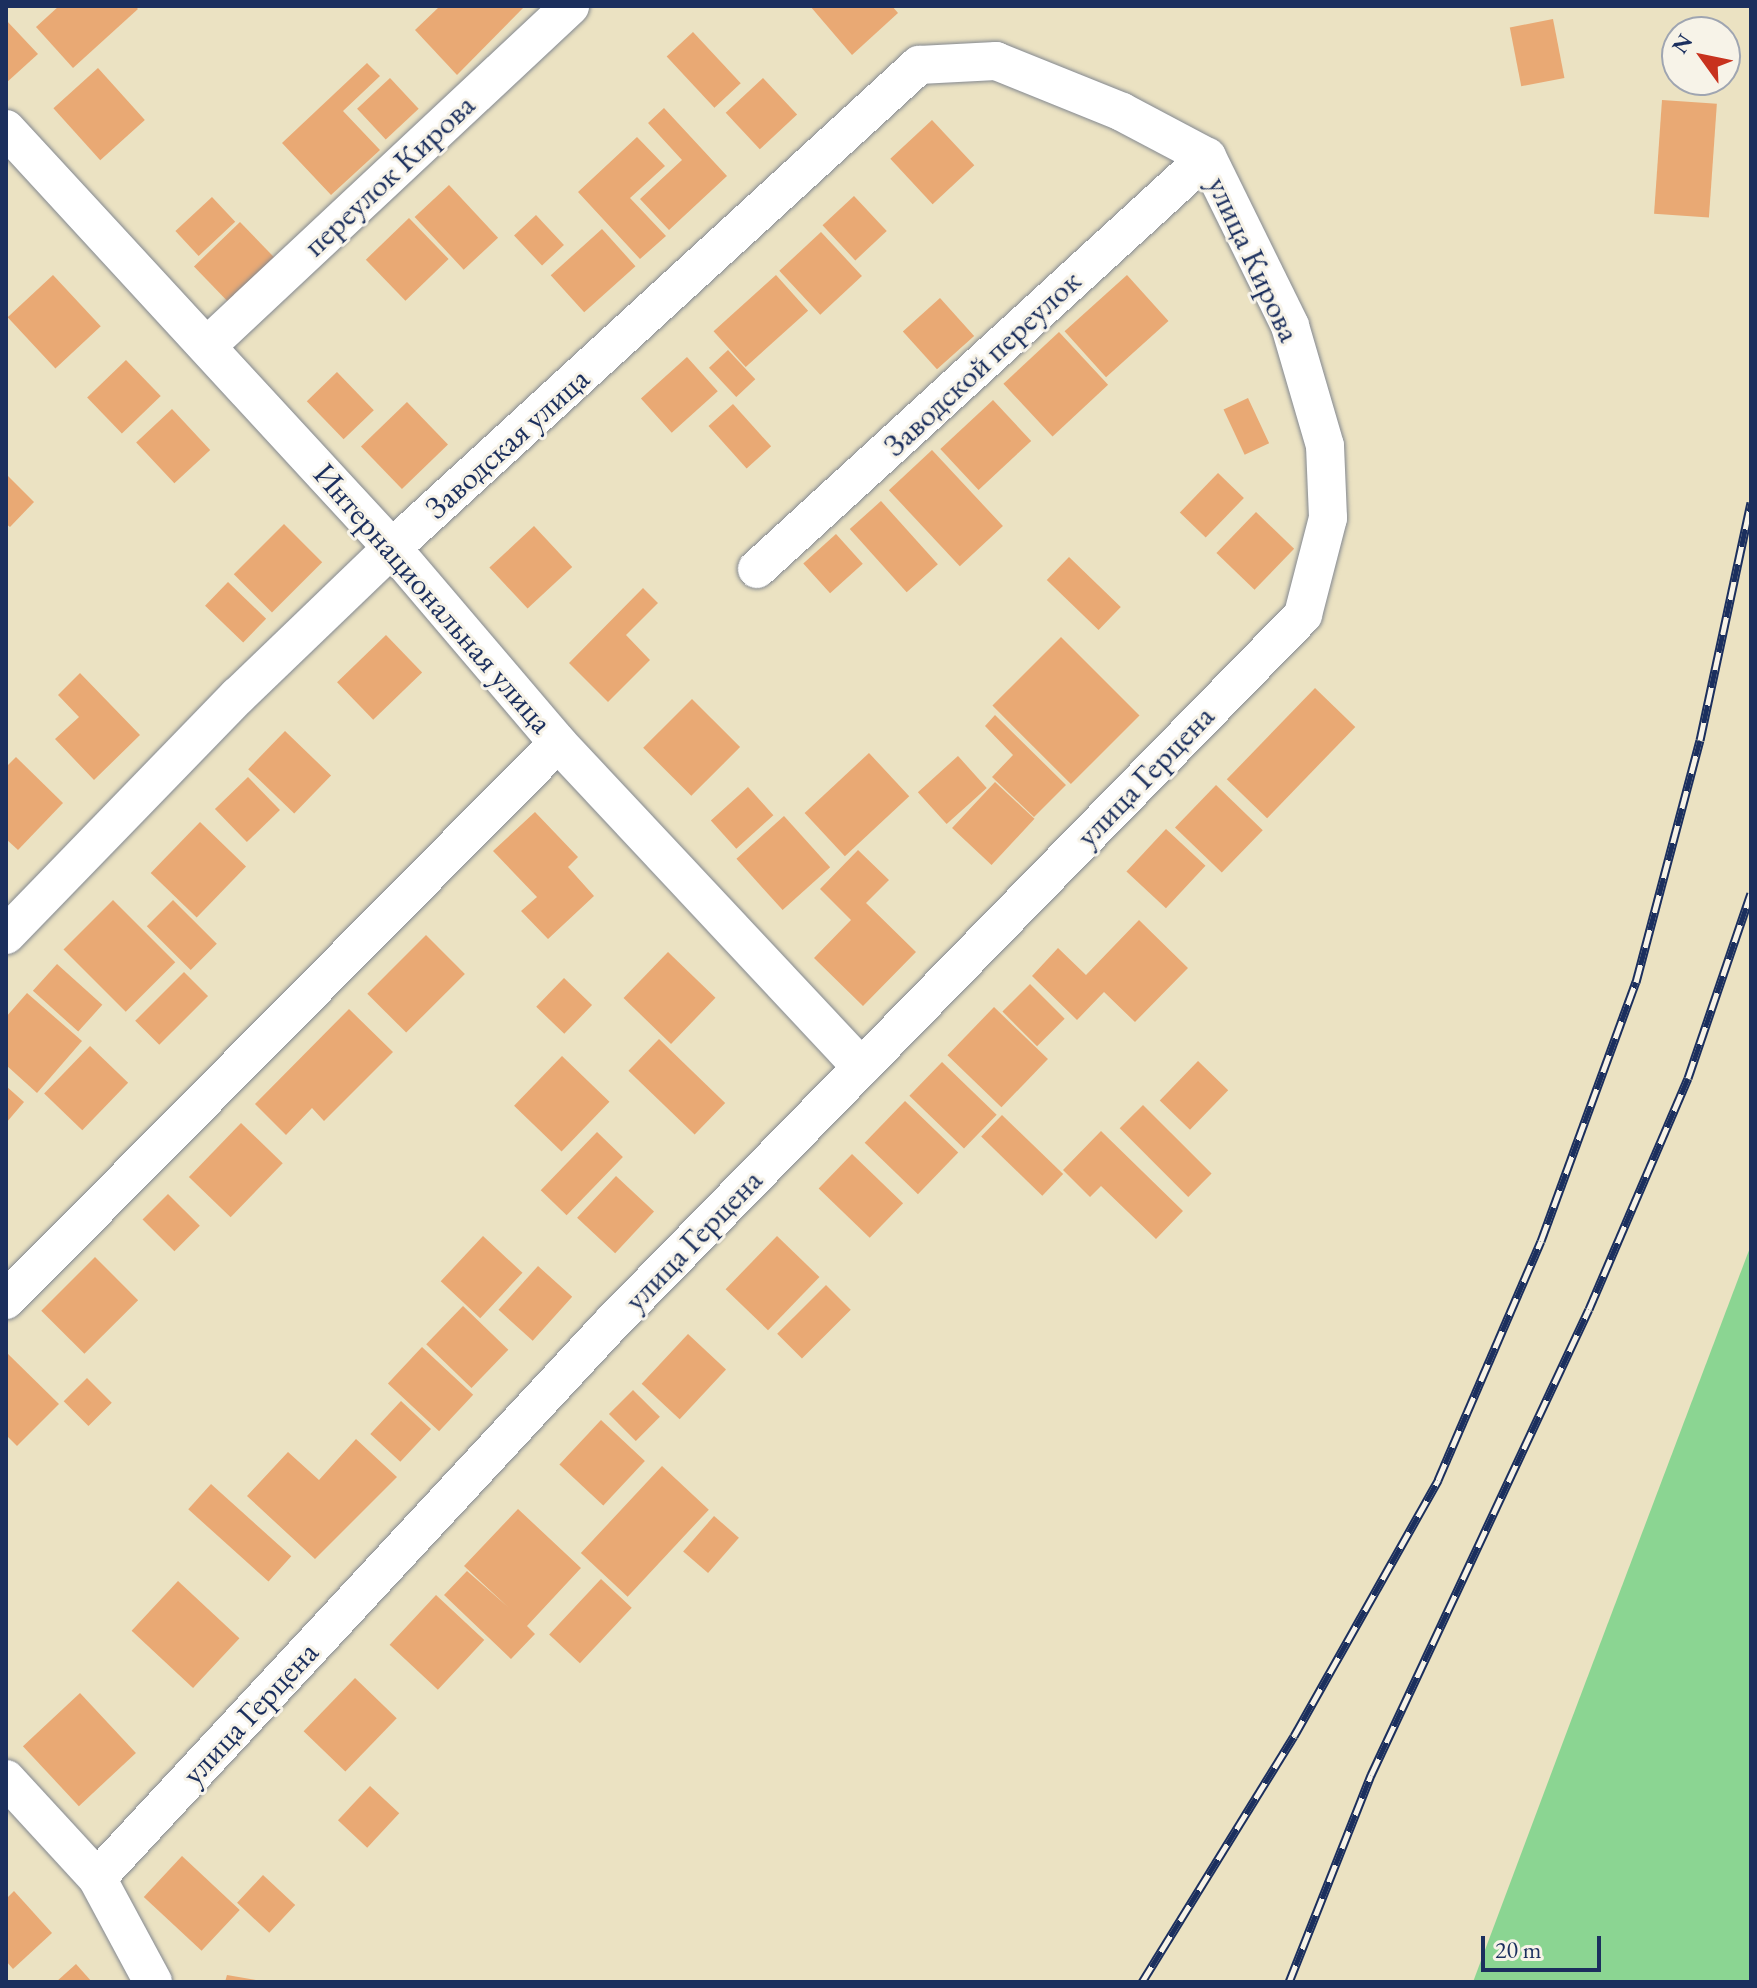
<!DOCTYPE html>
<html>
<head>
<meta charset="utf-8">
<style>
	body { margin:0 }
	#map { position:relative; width:1757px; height:1988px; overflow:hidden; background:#ebe2c2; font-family:"EB Garamond",serif }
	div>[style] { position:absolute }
	.green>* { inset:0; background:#8bd592 }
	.building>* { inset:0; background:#e9a974; transform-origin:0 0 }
	.roads { filter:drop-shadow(0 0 2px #838890) drop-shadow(0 0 2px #838890) }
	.street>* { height:38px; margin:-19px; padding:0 19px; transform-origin:19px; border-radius:19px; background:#fff }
	.rail>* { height:9px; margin-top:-4.5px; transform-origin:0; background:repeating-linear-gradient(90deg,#f7f3e8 0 18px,#1b2f5e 0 36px); box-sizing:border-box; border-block:2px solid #1b2f5e }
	span { translate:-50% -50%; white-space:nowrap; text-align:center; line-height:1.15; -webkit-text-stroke:6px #f7f3e8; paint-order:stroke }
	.street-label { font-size:32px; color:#1b2f5e }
	.frame { position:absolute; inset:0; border:8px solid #1b2f5e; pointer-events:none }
	.north { position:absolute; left:1661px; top:16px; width:80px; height:80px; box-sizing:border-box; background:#f7f3e8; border:2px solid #9fa5b1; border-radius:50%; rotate:303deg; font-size:22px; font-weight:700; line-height:32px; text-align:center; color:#1b2f5e }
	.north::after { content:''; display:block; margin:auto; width:28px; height:36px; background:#c8321e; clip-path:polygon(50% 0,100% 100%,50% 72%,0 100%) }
	.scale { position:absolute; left:1481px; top:1936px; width:120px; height:36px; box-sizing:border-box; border:4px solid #1b2f5e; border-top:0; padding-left:10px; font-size:24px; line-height:28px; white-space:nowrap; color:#1b2f5e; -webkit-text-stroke:6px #f7f3e8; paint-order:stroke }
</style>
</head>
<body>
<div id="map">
	<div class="green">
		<i style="clip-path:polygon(1751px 1245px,1751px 1982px,1473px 1982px,1569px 1726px)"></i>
	</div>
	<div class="building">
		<i style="clip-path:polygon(59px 6px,135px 6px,138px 9px,73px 68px,36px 27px)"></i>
		<i style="clip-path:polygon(440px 6px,525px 6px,457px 75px,415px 30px)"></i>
		<i style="clip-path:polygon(810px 6px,892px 6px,898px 13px,852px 55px)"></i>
		<i style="left:1553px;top:19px;width:60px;height:44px;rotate:79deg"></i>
		<i style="clip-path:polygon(6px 20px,38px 54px,6px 83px)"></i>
		<i style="left:693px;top:32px;width:70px;height:36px;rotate:47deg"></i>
		<i style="clip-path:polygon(367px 63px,380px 76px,343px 111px,380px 150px,331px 195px,282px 143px)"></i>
		<i style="left:98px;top:68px;width:70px;height:60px;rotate:48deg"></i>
		<i style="left:390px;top:78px;width:42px;height:45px;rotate:47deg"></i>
		<i style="left:763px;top:78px;width:50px;height:51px;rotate:47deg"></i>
		<i style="left:1662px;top:100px;width:55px;height:114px;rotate:4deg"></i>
		<i style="clip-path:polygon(664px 108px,727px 176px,669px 230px,640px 199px,682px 160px,648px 123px)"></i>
		<i style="left:932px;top:120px;width:62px;height:57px;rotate:47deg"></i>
		<i style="clip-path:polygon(637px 137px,665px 166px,630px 198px,666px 236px,640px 259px,578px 192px)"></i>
		<i style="left:449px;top:185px;width:72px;height:47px;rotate:47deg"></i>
		<i style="left:854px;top:196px;width:48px;height:43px;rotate:47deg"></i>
		<i style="left:212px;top:197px;width:34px;height:50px;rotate:47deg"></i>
		<i style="left:536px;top:215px;width:41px;height:30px;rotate:47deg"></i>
		<i style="left:409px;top:218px;width:57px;height:60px;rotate:46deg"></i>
		<i style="left:240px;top:222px;width:49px;height:64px;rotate:46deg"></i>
		<i style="left:602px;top:229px;width:50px;height:69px;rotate:48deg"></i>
		<i style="left:821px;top:232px;width:60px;height:57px;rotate:47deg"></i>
		<i style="left:53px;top:275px;width:70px;height:62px;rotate:47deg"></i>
		<i style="left:776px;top:275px;width:48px;height:84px;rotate:48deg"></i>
		<i style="left:1127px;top:275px;width:62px;height:84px;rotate:48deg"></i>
		<i style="left:940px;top:298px;width:51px;height:50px;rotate:48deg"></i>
		<i style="left:1059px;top:332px;width:72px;height:76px;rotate:47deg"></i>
		<i style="left:728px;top:350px;width:40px;height:26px;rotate:47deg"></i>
		<i style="left:687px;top:357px;width:46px;height:62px;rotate:48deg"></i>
		<i style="left:126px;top:360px;width:50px;height:54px;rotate:46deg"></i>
		<i style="left:337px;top:372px;width:53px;height:42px;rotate:46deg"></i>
		<i style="left:1248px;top:398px;width:50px;height:27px;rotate:65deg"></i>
		<i style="left:993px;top:400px;width:56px;height:72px;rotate:47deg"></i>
		<i style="left:407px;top:402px;width:59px;height:64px;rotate:46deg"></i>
		<i style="left:733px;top:404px;width:57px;height:33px;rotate:48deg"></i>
		<i style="left:172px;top:409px;width:56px;height:49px;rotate:47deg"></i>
		<i style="left:932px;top:450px;width:104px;height:59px;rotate:47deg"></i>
		<i style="left:1218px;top:473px;width:36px;height:55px;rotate:44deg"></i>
		<i style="clip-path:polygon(8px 476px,34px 502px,10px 527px,6px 524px)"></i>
		<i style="left:881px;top:501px;width:85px;height:42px;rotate:48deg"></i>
		<i style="left:1256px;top:512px;width:53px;height:57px;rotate:44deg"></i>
		<i style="left:284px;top:524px;width:54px;height:71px;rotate:45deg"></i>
		<i style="left:534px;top:526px;width:56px;height:61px;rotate:47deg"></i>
		<i style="left:836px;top:534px;width:40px;height:44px;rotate:48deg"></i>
		<i style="left:1069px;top:557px;width:72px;height:32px;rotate:44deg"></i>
		<i style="left:228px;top:582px;width:53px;height:33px;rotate:44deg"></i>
		<i style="clip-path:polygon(643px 588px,658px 603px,626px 635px,650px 660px,608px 702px,569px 663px)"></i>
		<i style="left:386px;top:635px;width:52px;height:68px;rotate:46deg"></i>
		<i style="left:1061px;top:637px;width:111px;height:97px;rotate:45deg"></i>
		<i style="clip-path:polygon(80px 673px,140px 735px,94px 780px,55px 739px,79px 717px,58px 695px)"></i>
		<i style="left:1315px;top:688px;width:56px;height:127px;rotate:44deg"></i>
		<i style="left:692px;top:699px;width:68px;height:69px;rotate:45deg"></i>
		<i style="clip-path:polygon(995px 715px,1066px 785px,1034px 817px,992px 777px,1013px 755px,985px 726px)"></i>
		<i style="left:285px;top:731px;width:64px;height:53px;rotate:44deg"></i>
		<i style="left:869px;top:753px;width:59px;height:88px;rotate:47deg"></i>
		<i style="left:958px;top:756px;width:43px;height:54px;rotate:48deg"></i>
		<i style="clip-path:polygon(16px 757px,63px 803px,18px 850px,6px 839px,6px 767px)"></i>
		<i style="left:248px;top:777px;width:46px;height:46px;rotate:46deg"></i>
		<i style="left:995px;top:782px;width:54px;height:63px;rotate:43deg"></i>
		<i style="left:1216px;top:785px;width:65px;height:59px;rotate:44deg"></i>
		<i style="left:748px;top:787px;width:38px;height:50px;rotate:48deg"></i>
		<i style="clip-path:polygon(535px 812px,578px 857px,568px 867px,594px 896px,548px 939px,521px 911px,537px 897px,493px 851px)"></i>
		<i style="left:784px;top:816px;width:69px;height:64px;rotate:48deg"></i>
		<i style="left:200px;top:822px;width:64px;height:71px;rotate:44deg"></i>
		<i style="left:1166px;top:829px;width:54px;height:58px;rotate:43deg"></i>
		<i style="clip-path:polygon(858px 850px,889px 880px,866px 903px,916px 952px,863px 1006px,814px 958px,851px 920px,820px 889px)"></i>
		<i style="left:113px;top:900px;width:88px;height:70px;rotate:45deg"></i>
		<i style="left:173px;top:900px;width:62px;height:37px;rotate:45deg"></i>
		<i style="clip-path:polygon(1139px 920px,1188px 968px,1135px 1022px,1104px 992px,1077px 1020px,1032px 976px,1058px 948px,1086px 975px)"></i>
		<i style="left:426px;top:935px;width:55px;height:83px;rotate:45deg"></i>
		<i style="left:668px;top:952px;width:66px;height:64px;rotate:44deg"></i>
		<i style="left:57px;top:964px;width:61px;height:36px;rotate:42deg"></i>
		<i style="left:184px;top:972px;width:34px;height:69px;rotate:45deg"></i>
		<i style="left:564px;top:978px;width:39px;height:40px;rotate:44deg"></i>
		<i style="left:1030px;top:984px;width:49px;height:39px;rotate:45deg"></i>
		<i style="clip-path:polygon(27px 993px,82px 1041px,37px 1093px,6px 1065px,6px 1017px)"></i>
		<i style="left:994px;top:1007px;width:75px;height:67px;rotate:44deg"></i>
		<i style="clip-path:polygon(349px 1009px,393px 1052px,324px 1121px,312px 1108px,286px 1135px,255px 1104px)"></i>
		<i style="left:659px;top:1039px;width:92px;height:44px;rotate:44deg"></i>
		<i style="left:90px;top:1046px;width:53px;height:66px;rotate:44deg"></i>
		<i style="left:562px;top:1056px;width:66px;height:69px;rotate:44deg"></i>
		<i style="left:1198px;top:1061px;width:42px;height:55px;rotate:44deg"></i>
		<i style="left:942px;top:1062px;width:76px;height:47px;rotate:44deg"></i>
		<i style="clip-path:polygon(6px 1086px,24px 1102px,6px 1123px)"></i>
		<i style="left:905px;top:1101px;width:74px;height:58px;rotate:44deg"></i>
		<i style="left:1143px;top:1105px;width:97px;height:33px;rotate:45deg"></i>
		<i style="left:1002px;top:1115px;width:85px;height:30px;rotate:44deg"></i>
		<i style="left:241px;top:1123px;width:58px;height:75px;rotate:44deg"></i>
		<i style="clip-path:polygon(1101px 1131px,1183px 1211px,1156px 1239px,1101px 1186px,1090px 1197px,1063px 1170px)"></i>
		<i style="left:597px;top:1132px;width:36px;height:81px;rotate:44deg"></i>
		<i style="left:852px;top:1154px;width:71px;height:48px;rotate:44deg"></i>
		<i style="left:616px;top:1176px;width:52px;height:57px;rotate:43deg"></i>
		<i style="left:168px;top:1194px;width:45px;height:36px;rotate:45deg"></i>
		<i style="left:483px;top:1236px;width:54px;height:62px;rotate:43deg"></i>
		<i style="left:777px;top:1236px;width:59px;height:74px;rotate:44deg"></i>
		<i style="left:95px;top:1257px;width:61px;height:76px;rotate:45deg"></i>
		<i style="left:538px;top:1266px;width:46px;height:59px;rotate:42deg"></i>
		<i style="left:826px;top:1285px;width:35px;height:69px;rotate:45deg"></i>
		<i style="left:463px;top:1306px;width:63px;height:53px;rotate:44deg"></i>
		<i style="left:688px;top:1334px;width:52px;height:68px;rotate:43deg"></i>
		<i style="left:422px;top:1347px;width:70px;height:50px;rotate:43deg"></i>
		<i style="clip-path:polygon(6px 1352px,59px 1404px,17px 1446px,6px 1435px)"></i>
		<i style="left:87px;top:1378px;width:35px;height:33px;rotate:45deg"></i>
		<i style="left:633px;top:1390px;width:38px;height:34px;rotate:45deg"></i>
		<i style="left:401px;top:1401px;width:41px;height:45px;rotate:43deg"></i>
		<i style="left:601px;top:1420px;width:60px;height:61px;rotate:43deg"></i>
		<i style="clip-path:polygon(356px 1439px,397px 1477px,315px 1559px,247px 1496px,288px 1452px,319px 1480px)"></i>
		<i style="left:662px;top:1466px;width:64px;height:119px;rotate:43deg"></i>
		<i style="left:211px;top:1484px;width:108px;height:34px;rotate:42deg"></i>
		<i style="clip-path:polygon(518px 1509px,581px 1568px,527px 1626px,535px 1634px,511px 1659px,444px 1595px,467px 1571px,508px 1607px,464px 1566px)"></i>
		<i style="left:714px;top:1516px;width:33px;height:47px;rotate:41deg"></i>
		<i style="left:601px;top:1579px;width:42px;height:76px;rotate:43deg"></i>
		<i style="left:178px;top:1581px;width:84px;height:68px;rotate:43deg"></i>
		<i style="left:436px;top:1595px;width:66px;height:68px;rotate:43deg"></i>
		<i style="left:355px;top:1678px;width:58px;height:74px;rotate:44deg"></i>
		<i style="left:80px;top:1693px;width:82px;height:78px;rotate:47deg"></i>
		<i style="left:370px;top:1786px;width:40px;height:47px;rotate:43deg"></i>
		<i style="left:182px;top:1856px;width:79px;height:56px;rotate:43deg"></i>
		<i style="left:263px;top:1875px;width:44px;height:38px;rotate:43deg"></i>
		<i style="clip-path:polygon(14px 1891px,52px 1933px,13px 1969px,6px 1961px,6px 1899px)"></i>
		<i style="clip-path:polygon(76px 1964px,92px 1982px,56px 1982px)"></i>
		<i style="clip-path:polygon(227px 1975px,256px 1980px,255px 1982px,225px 1982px)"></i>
	</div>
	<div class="roads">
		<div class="street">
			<i style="left:6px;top:129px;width:570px;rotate:47.35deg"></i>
			<i style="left:392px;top:548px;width:256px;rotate:49.6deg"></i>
			<i style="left:558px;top:743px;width:444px;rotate:46.9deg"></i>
			<i style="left:208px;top:345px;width:496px;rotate:-43.1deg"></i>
			<i style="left:757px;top:569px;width:610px;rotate:-42.48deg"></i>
			<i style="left:6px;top:935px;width:333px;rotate:-45.9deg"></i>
			<i style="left:238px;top:696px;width:214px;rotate:-43.9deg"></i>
			<i style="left:392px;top:548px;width:715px;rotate:-42.51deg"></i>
			<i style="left:919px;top:65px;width:77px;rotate:-3deg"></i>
			<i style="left:996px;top:61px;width:136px;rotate:22deg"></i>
			<i style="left:1122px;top:112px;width:96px;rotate:27.9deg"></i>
			<i style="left:1207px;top:157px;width:188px;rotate:63.8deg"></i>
			<i style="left:1290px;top:326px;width:125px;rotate:73.7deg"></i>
			<i style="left:1325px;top:446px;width:72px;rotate:87.6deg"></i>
			<i style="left:1328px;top:518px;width:100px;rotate:104.5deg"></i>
			<i style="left:1303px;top:615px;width:995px;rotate:134.31deg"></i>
			<i style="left:608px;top:1327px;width:751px;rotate:132.84deg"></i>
			<i style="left:6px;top:1300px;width:784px;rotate:-45.26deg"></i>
			<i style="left:6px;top:1779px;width:134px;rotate:47.4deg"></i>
			<i style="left:97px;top:1878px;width:118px;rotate:61.7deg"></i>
		</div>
	</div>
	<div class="rail">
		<i style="left:1142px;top:1982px;width:289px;rotate:-58.3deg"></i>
		<i style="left:1294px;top:1736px;width:294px;rotate:-60.6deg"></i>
		<i style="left:1438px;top:1480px;width:260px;rotate:-66.7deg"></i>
		<i style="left:1541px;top:1241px;width:276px;rotate:-69.9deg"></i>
		<i style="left:1636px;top:982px;width:250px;rotate:-75.2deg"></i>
		<i style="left:1700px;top:740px;width:243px;rotate:-77.9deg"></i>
		<i style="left:1289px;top:1982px;width:223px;rotate:-68.4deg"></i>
		<i style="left:1371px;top:1775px;width:514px;rotate:-64.93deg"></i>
		<i style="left:1589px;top:1309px;width:251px;rotate:-66.8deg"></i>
		<i style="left:1688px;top:1078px;width:195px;rotate:-71.2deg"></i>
	</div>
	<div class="street-label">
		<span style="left:389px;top:175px;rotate:-43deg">переулок Кирова</span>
		<span style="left:1254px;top:259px;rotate:65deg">улица Кирова</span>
		<span style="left:982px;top:363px;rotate:-43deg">Заводской переулок</span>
		<span style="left:507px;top:443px;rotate:-42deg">Заводская улица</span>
		<span style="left:433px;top:598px;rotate:49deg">Интернациональная улица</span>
		<span style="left:1145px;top:776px;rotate:-46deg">улица Герцена</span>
		<span style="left:693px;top:1240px;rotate:-46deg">улица Герцена</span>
		<span style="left:250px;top:1713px;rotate:-47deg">улица Герцена</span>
	</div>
	<div class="frame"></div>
	<div class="north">N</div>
	<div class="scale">20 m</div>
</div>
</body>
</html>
